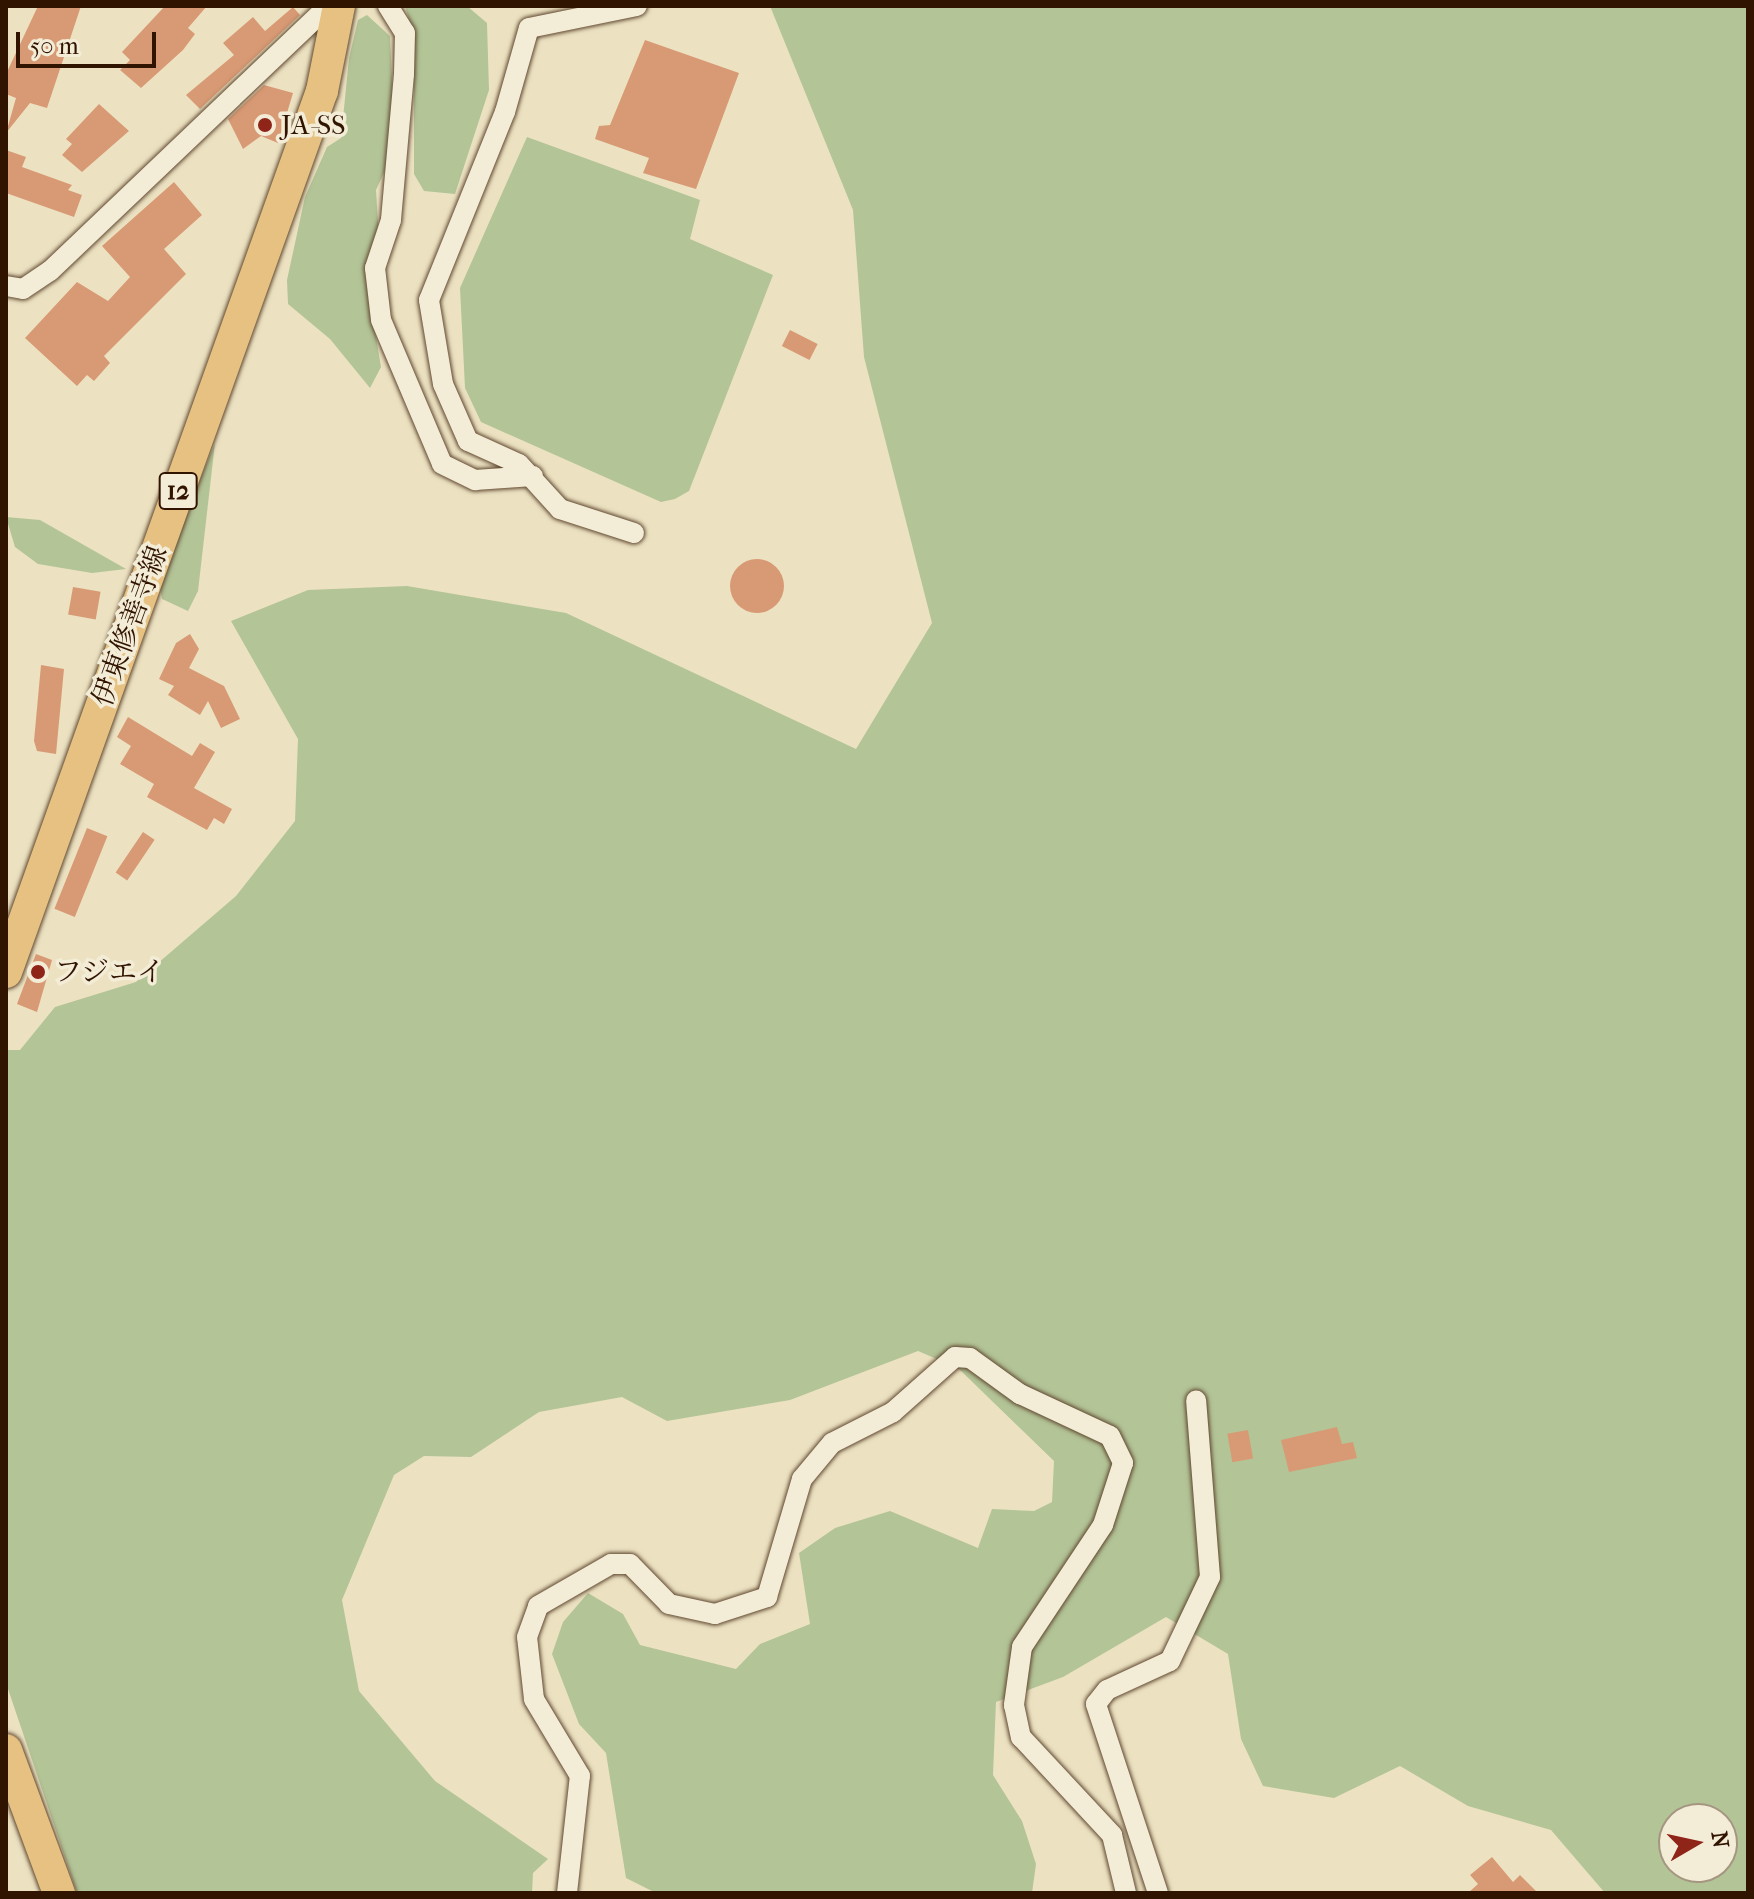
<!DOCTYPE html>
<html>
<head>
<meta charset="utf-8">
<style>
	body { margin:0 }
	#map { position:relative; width:1754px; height:1899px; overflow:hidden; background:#ece2c2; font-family:"IM FELL French Canon","Noto Serif JP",serif }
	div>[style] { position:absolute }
	.green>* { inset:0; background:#b3c497 }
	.building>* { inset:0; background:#d89a74; transform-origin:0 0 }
	.round { border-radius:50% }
	.roads { filter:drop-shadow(0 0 2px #604830) drop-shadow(0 0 2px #604830) }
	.street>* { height:20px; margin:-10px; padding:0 10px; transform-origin:10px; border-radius:10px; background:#f3ecd7 }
	.primary>* { height:32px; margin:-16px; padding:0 16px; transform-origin:16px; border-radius:16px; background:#e6c181 }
	.dots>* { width:22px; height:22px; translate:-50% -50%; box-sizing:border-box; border:4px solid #f3ecd7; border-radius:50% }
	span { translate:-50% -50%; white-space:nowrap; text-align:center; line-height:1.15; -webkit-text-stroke:7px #f3ecd7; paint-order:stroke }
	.shield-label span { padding:2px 6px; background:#f3ecd7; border:2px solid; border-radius:6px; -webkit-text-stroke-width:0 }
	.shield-label { font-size:26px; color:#311400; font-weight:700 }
	.poi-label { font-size:28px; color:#311400 }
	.left { translate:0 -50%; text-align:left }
	.street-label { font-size:28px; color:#311400 }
	.frame { position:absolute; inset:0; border:8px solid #311400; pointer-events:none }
	.north { position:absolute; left:1658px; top:1803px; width:80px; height:80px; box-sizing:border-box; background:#f3ecd7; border:2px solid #a59681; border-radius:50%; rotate:81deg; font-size:22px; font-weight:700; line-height:32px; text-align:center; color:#311400 }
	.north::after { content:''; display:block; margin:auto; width:28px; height:36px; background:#8f2418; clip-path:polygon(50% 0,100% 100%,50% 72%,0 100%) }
	.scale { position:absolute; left:16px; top:32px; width:140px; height:36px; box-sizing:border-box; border:4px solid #311400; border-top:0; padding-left:10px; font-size:24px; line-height:28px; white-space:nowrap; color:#311400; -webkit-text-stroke:6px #f3ecd7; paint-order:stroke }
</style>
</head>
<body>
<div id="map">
	<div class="green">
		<i style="clip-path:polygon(405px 6px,467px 6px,487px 23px,489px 90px,455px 194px,424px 191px,414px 174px,414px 36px)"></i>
		<i style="clip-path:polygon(evenodd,770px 6px,1748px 6px,1748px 1893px,1605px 1893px,1551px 1830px,1468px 1806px,1400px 1766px,1334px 1798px,1263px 1786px,1241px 1739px,1228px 1654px,1166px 1617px,1063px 1677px,996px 1702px,993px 1775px,1022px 1821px,1036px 1864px,1032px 1893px,656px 1893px,626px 1878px,606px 1753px,579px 1724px,552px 1654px,563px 1622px,588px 1593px,623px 1614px,640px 1645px,736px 1669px,760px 1644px,810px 1624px,799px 1553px,835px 1528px,890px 1511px,978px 1548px,992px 1509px,1034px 1511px,1052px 1502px,1054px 1461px,958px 1368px,918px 1351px,790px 1400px,667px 1421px,622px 1397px,539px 1412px,471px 1457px,424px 1456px,394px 1475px,342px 1600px,359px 1691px,435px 1781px,548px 1859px,533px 1873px,532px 1893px,77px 1893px,6px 1683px,6px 1050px,20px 1050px,55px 1007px,136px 982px,236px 896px,295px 821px,298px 739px,231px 621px,308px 590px,407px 586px,566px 613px,856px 749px,932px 623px,864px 357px,853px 210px,770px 6px,1674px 1819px,1722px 1819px,1722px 1867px,1674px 1867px,1674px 1819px)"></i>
		<i style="clip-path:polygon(367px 15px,390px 36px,393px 100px,388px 164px,376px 190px,379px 237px,366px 277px,381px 367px,370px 388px,330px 339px,288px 304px,287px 280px,305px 197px,327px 147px,341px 138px,349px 58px,358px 20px)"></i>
		<i style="clip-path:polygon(527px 137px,700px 200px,690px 239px,773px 275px,689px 491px,675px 499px,661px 502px,481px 422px,465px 388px,460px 288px)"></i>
		<i style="clip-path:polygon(215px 443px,198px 591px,188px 611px,162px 599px,159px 581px)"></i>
		<i style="clip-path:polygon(6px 517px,40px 520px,126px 569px,92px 573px,38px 564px,15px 547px)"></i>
	</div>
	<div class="building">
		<i style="clip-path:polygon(38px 6px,81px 6px,47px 108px,30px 103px,6px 133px,16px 98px,6px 94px,6px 74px)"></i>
		<i style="clip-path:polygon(165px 6px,207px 6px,188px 28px,195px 34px,183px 50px,141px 88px,120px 70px,130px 60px,122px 52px)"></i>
		<i style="clip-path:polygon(293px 7px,300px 15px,200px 109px,186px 95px,234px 55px,223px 43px,253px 17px,265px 31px)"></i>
		<i style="clip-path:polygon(645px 40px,739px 73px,696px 189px,643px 173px,649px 158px,595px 139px,599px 126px,610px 125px)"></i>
		<i style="clip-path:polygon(264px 85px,293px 93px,278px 143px,261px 136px,243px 149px,228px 119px)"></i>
		<i style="clip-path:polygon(99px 104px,129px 131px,82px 172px,62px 155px,72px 144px,66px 139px)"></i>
		<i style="clip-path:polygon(6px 150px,26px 157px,22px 167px,72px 185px,68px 190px,82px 195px,74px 217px,6px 193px)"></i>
		<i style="clip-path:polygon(174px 182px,202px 215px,164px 249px,186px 274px,104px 356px,110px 363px,94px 381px,87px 375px,77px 386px,25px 338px,77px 282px,108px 301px,130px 277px,102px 246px)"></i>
		<i style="left:790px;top:330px;width:31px;height:18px;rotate:27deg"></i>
		<i class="round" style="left:730px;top:559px;width:54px;height:54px"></i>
		<i style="left:73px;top:587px;width:28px;height:28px;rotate:10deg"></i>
		<i style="clip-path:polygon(190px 634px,199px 649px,189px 668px,224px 686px,240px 719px,221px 728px,208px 701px,200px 715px,168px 695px,174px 686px,159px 679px,176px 643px)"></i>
		<i style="clip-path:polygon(41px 665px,64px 669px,56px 754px,37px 751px,34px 741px)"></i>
		<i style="clip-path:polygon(128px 717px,192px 756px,200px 743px,215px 752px,194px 788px,232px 809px,224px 824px,214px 818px,207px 830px,147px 797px,154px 784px,120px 764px,131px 746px,117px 737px)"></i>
		<i style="left:87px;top:828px;width:22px;height:87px;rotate:22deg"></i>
		<i style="left:143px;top:832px;width:14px;height:49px;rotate:34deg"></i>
		<i style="clip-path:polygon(36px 954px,52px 960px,37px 1012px,17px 1004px)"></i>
		<i style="clip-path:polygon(1337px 1427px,1342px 1444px,1353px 1442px,1357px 1458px,1289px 1472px,1281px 1440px)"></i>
		<i style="left:1248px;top:1430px;width:29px;height:21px;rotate:80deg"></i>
		<i style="clip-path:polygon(1492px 1857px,1513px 1882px,1520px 1875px,1538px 1893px,1468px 1893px,1478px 1884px,1470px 1875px)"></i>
	</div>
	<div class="roads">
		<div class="street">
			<i style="left:388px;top:6px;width:32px;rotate:58deg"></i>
			<i style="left:405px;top:33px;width:41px;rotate:91.4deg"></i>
			<i style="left:404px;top:74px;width:147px;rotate:95.1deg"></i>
			<i style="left:391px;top:220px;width:51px;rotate:108.4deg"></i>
			<i style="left:375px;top:268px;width:52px;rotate:83.4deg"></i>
			<i style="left:381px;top:320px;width:156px;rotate:67deg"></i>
			<i style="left:442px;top:464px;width:37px;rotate:26deg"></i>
			<i style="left:475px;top:480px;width:58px;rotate:-3.9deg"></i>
			<i style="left:6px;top:286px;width:17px;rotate:10deg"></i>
			<i style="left:23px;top:289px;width:32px;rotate:-34deg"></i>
			<i style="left:50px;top:271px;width:384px;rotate:-43.6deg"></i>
			<i style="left:634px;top:533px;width:78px;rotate:-162deg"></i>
			<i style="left:560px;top:509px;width:61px;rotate:-132.3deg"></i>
			<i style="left:519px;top:464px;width:56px;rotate:-155.7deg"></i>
			<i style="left:468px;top:441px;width:62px;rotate:-113.7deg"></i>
			<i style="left:443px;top:384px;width:85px;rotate:-99.5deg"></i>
			<i style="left:429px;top:300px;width:203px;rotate:-68deg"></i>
			<i style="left:505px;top:112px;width:87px;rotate:-74.1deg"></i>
			<i style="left:529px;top:28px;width:110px;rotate:-11.5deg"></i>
			<i style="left:567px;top:1893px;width:118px;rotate:-83.7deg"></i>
			<i style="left:580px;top:1776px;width:90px;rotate:-120.9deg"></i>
			<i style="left:534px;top:1699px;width:62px;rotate:-96.4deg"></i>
			<i style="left:527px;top:1637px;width:33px;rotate:-70deg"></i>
			<i style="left:538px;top:1606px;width:84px;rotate:-29.9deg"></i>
			<i style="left:611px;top:1564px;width:19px"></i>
			<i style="left:630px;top:1564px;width:56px;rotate:45.7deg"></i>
			<i style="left:669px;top:1604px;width:47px;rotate:12.3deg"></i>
			<i style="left:715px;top:1614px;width:55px;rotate:-18.1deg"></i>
			<i style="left:767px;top:1597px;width:123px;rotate:-73.5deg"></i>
			<i style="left:802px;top:1479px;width:47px;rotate:-50.2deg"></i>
			<i style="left:832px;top:1443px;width:68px;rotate:-26.9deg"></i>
			<i style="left:893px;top:1412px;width:83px;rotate:-41.6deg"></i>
			<i style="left:955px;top:1357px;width:15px;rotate:4deg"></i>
			<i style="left:970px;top:1358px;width:62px;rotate:35.8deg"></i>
			<i style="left:1020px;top:1394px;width:99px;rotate:25deg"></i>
			<i style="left:1110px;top:1436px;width:30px;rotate:64deg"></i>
			<i style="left:1123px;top:1463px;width:65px;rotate:107.9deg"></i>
			<i style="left:1103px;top:1525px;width:146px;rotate:123.6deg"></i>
			<i style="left:1022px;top:1647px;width:59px;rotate:97.9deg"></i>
			<i style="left:1014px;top:1705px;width:33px;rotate:78deg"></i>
			<i style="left:1021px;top:1737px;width:134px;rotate:47.1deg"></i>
			<i style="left:1112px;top:1835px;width:60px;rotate:76.4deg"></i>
			<i style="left:1158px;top:1893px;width:199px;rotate:-108.2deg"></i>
			<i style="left:1096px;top:1704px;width:18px;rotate:-52deg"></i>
			<i style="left:1107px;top:1690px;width:69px;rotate:-24.7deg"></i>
			<i style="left:1170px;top:1661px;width:93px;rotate:-64.5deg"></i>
			<i style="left:1210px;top:1577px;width:177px;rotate:-94.5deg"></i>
		</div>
		<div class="primary">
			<i style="left:6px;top:972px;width:936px;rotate:-70.27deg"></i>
			<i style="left:322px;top:91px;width:87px;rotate:-78.7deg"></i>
			<i style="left:6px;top:1750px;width:153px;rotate:69.7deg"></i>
		</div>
	</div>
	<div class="dots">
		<i style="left:265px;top:125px;background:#8f2418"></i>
		<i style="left:38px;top:972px;background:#8f2418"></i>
	</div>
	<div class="shield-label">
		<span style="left:178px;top:491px">12</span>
	</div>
	<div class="poi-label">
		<span class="left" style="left:281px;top:125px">JA-SS</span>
		<span class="left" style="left:54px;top:972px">フジエイ</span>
	</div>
	<div class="street-label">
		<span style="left:130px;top:626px;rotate:-70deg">伊東修善寺線</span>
	</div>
	<div class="frame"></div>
	<div class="north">N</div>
	<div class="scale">50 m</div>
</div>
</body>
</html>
